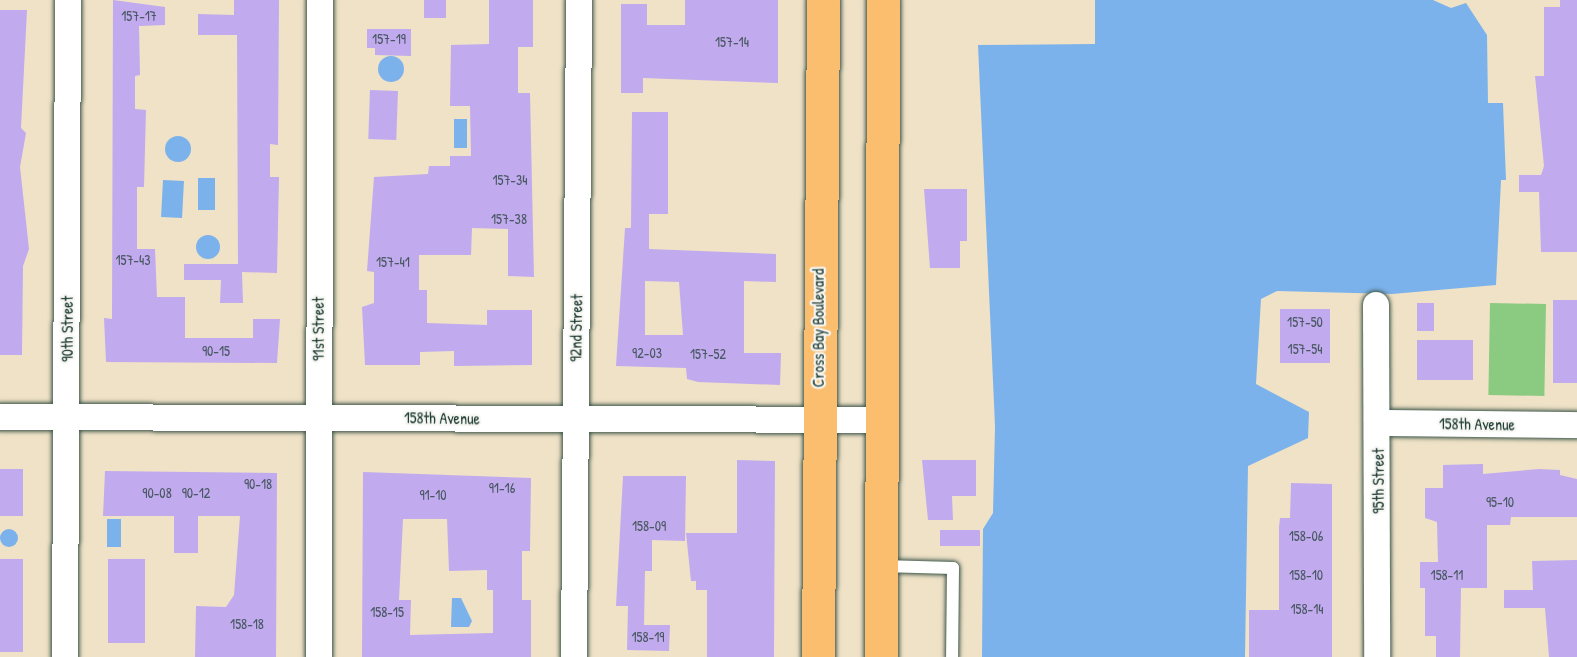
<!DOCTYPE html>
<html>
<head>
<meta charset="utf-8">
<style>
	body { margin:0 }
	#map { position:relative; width:1577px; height:657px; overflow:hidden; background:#efe2c7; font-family:"Patrick Hand",sans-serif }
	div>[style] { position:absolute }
	.green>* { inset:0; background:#8aca81; transform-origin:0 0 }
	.water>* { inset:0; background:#7cb2eb; transform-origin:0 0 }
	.round { border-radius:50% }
	.building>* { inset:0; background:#c1aaee; transform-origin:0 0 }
	.roads { filter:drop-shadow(0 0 2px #3e564a) drop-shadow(0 0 2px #3e564a) }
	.lane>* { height:12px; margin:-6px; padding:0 6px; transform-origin:6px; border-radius:6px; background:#fff }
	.street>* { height:26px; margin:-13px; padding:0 13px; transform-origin:13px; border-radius:13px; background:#fff }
	.primary>* { height:33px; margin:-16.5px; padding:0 16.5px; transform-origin:16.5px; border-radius:16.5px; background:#fbbd6e }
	span { translate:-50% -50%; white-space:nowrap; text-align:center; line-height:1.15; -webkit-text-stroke:4.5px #f6f6f2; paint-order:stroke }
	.number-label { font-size:14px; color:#485862 }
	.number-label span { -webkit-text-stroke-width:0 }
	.street-label { font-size:16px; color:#1f3d34 }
</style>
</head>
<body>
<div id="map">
	<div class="green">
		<i style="left:1490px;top:303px;width:56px;height:92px;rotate:1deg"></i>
	</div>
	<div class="water">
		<i style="clip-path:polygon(1095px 0,1433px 0,1451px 8px,1466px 3px,1487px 35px,1488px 103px,1503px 103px,1506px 180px,1501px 180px,1496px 285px,1392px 294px,1277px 291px,1261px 299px,1256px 384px,1309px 412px,1308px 438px,1248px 466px,1245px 657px,982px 657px,983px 529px,993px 513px,995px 426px,978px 45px,1095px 44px)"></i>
		<i class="round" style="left:378px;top:56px;width:26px;height:26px"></i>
		<i style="left:454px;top:119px;width:13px;height:29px"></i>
		<i class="round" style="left:165px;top:136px;width:26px;height:26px"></i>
		<i style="left:198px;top:178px;width:17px;height:32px"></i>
		<i style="left:163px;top:180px;width:21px;height:37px;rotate:3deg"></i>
		<i class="round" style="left:196px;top:235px;width:24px;height:24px"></i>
		<i style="left:107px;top:519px;width:14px;height:28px"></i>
		<i class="round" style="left:0;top:529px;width:18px;height:18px"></i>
		<i style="clip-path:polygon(452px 598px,461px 598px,472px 621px,469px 627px,451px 627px)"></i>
	</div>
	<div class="building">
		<i style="clip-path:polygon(113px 0,165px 7px,165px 25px,139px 26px,140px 75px,135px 76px,135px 109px,146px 110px,144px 187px,137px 187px,137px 249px,155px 249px,157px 297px,185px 297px,185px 338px,253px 338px,253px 319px,280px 319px,277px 363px,106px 362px,104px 318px,112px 319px)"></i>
		<i style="clip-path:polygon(234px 0,279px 0,278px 145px,270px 144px,270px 177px,279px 177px,277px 273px,242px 272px,243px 303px,220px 303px,221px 280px,184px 280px,184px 264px,238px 264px,237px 35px,198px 35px,198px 14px,234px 15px)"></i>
		<i style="left:424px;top:0;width:22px;height:18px"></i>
		<i style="clip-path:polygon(489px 0,533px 0,533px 47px,518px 47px,518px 93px,530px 93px,534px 277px,508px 276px,508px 229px,472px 228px,471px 255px,419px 255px,419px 290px,427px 290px,427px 323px,487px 325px,487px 310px,532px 310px,532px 365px,454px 366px,454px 351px,420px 352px,420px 365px,365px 365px,362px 307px,374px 303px,374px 272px,367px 271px,374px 177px,428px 174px,429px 166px,450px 166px,450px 156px,471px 156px,470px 106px,450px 106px,451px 45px,489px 44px)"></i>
		<i style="clip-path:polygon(685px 0,778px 0,778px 83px,643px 78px,643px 93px,621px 93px,621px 4px,647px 4px,647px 25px,685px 25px)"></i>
		<i style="clip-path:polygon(1560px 0,1577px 0,1577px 252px,1541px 252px,1539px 192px,1519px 192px,1519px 175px,1541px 175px,1544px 166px,1535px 76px,1544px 76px,1544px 7px,1560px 7px)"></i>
		<i style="clip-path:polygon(0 10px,27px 10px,21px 128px,26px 133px,20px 167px,29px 249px,23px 266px,22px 355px,0 355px)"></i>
		<i style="clip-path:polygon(367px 29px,411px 29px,411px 56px,375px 55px,375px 48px,367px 48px)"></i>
		<i style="left:370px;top:90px;width:28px;height:49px;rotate:2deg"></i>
		<i style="clip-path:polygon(evenodd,632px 112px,668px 112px,668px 214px,649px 214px,649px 249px,776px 254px,776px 282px,744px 281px,744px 353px,781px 353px,780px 385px,698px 382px,687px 379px,686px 368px,616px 366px,625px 228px,631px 228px,632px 112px,645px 281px,679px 282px,683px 335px,645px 335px,645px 281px)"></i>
		<i style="clip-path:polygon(924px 189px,967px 189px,967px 241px,960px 241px,960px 268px,930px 268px)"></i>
		<i style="left:1553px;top:300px;width:24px;height:83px"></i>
		<i style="left:1417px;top:303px;width:17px;height:28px"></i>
		<i style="left:1280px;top:309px;width:50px;height:54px"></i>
		<i style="left:1417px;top:340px;width:56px;height:40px"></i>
		<i style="clip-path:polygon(737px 460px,775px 461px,774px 657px,707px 657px,707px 590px,696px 590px,696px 581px,691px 581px,686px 533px,737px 533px)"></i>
		<i style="clip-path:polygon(922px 460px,976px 460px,976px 496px,952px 496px,953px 520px,928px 520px)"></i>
		<i style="clip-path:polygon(1483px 464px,1483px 474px,1539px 469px,1560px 470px,1560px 475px,1577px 479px,1577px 517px,1511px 517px,1510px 525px,1487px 525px,1487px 588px,1461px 588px,1460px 657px,1436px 657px,1436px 636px,1425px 636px,1425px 588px,1420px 588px,1420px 562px,1438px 562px,1437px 522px,1425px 518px,1425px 488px,1443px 488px,1443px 465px)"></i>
		<i style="left:0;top:469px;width:23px;height:47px"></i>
		<i style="clip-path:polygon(105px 471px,277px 473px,276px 657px,195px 657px,196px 606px,226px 607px,234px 595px,240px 516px,198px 516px,198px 553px,174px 553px,174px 516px,103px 516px)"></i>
		<i style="clip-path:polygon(evenodd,363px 472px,531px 478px,530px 551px,522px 551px,522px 600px,531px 600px,531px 657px,362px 657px,363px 472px,403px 519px,447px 519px,449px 571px,487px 570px,487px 590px,493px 590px,493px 633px,410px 635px,411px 600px,399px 600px,403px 519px)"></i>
		<i style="clip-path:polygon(623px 476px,686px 476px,685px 541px,652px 540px,652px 571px,645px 571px,644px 625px,670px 625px,669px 651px,627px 650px,628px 606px,616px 606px)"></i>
		<i style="clip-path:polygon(1291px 483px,1332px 484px,1332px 657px,1249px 657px,1249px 610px,1279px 610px,1279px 527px,1280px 518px,1290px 518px)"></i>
		<i style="left:940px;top:530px;width:40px;height:16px"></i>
		<i style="left:0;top:559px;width:23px;height:93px"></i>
		<i style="left:108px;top:559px;width:37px;height:84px"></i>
		<i style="clip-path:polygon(1577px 560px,1577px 657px,1549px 657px,1545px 608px,1504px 608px,1504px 590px,1533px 590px,1532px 561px)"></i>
	</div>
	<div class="roads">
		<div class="lane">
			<i style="left:882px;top:566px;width:71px;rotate:1.6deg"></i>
			<i style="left:953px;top:568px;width:89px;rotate:90.6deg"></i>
		</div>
		<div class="street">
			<i style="left:1376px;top:305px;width:352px;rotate:89.8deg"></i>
			<i style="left:0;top:417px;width:884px;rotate:0.19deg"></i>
			<i style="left:1378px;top:423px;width:199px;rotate:0.6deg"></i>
			<i style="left:65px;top:657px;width:657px;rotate:-89.74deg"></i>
			<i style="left:319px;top:657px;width:657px;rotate:-89.91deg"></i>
			<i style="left:574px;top:657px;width:657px;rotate:-89.56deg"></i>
		</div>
		<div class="primary">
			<i style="left:818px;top:657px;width:657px;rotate:-89.56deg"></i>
			<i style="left:881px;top:657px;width:657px;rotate:-89.83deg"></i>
		</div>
	</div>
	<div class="number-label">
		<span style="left:139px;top:16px">157-17</span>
		<span style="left:389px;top:39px">157-19</span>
		<span style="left:732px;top:42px">157-14</span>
		<span style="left:510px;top:180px">157-34</span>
		<span style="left:509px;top:219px">157-38</span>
		<span style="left:133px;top:260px">157-43</span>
		<span style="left:393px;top:262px">157-41</span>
		<span style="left:1305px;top:322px">157-50</span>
		<span style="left:1305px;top:349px">157-54</span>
		<span style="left:216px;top:351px">90-15</span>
		<span style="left:647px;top:353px">92-03</span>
		<span style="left:708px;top:354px">157-52</span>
		<span style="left:258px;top:484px">90-18</span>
		<span style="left:502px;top:488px">91-16</span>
		<span style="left:157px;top:493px">90-08</span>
		<span style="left:196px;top:493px">90-12</span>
		<span style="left:433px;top:495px">91-10</span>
		<span style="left:1500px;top:502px">95-10</span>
		<span style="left:649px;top:526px">158-09</span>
		<span style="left:1306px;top:536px">158-06</span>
		<span style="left:1306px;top:575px">158-10</span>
		<span style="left:1447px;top:575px">158-11</span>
		<span style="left:1307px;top:609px">158-14</span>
		<span style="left:387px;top:612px">158-15</span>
		<span style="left:247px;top:624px">158-18</span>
		<span style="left:648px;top:637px">158-19</span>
	</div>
	<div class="street-label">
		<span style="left:576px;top:328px;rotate:-89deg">92nd Street</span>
		<span style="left:818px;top:328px;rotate:-90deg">Cross Bay Boulevard</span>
		<span style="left:67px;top:329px;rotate:-90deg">90th Street</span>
		<span style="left:318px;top:329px;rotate:-90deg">91st Street</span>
		<span style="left:442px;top:418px;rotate:1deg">158th Avenue</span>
		<span style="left:1477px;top:424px;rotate:1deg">158th Avenue</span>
		<span style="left:1378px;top:481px;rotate:-90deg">95th Street</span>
	</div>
</div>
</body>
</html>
